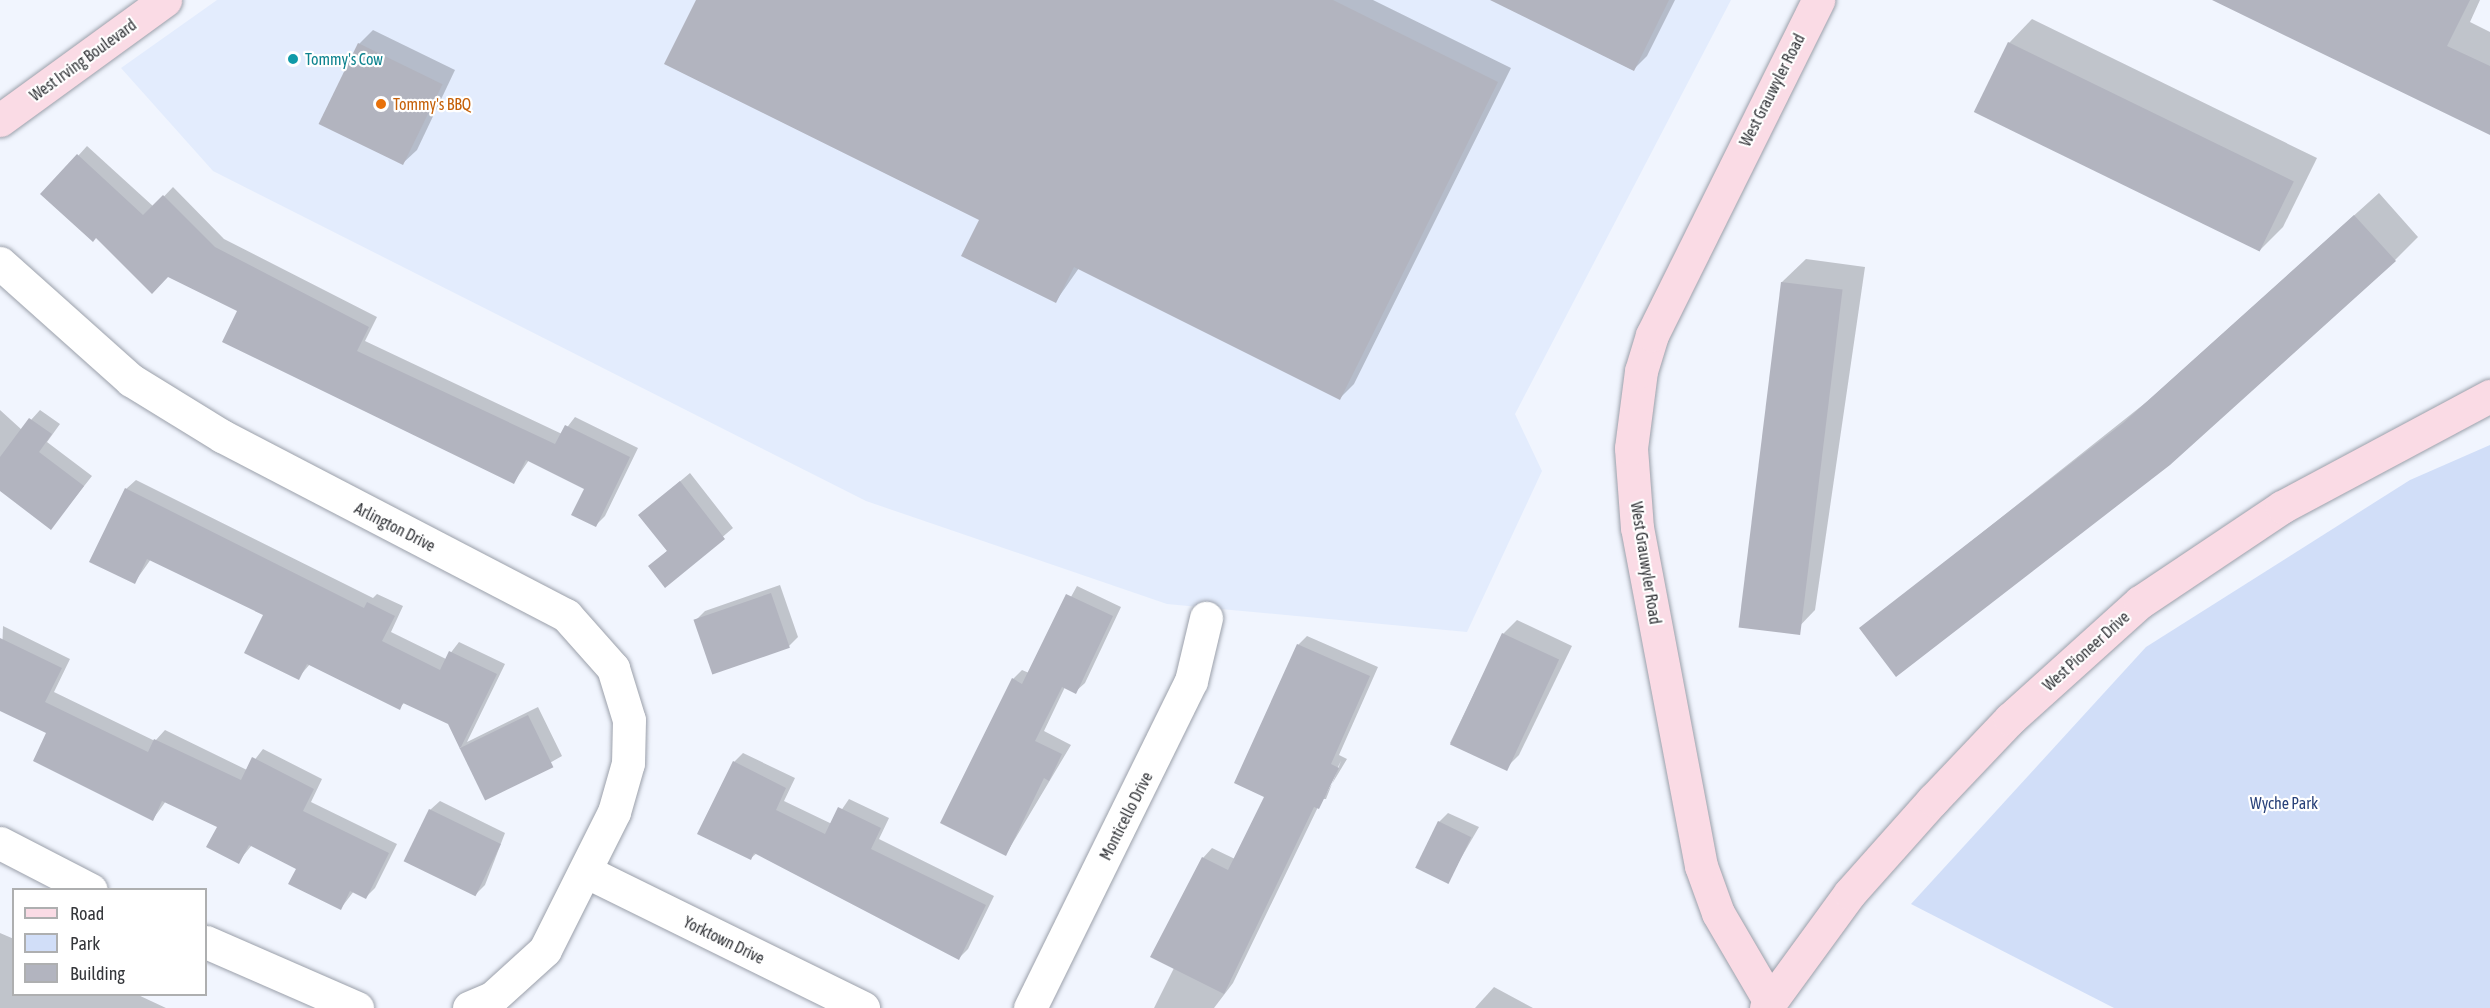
<!DOCTYPE html>
<style>
body{margin:0}
#map{position:relative;width:2490px;height:1008px;overflow:hidden;background:#f1f5fe;font-family:"Asap Condensed",sans-serif}
div>[style]{position:absolute}
.built>*{inset:0;background:#e3ecfd}
.green>*{inset:0;background:#d1def8}
.shadow>*{inset:0;background:#0003}
.building>*{inset:0;background:#b2b4bf;transform-origin:0 0}
.roads{filter:drop-shadow(0 0 2px #9ba0aa) drop-shadow(0 0 2px #9ba0aa)}
.street>*{height:33px;margin:-16.5px;padding:0 16.5px;transform-origin:16.5px;border-radius:16.5px;background:#fff}
.secondary>*{height:33px;margin:-16.5px;padding:0 16.5px;transform-origin:16.5px;border-radius:16.5px;background:#fadbe5}
.dots>*{width:16px;height:16px;translate:-50% -50%;box-sizing:border-box;border:3px solid #fff;border-radius:50%}
span{translate:-50% -50%;white-space:nowrap;text-align:center;line-height:1.15;-webkit-text-stroke:4.5px #fff;paint-order:stroke}
.culture-label{font-size:16px;color:#0d838f}
.left{translate:0 -50%;text-align:left}
.street-label{font-size:16px;color:#34363a}
.food-label{font-size:16px;color:#c56008}
.park-label{font-size:16px;color:#29427a}
.legend{position:absolute;left:12px;top:888px;width:195px;height:108px;box-sizing:border-box;background:#fff;border:2px solid #aeafb0;margin:0;padding:8px 10px;list-style:none;font-size:18px;color:#34363a}
.legend li{display:flex;align-items:center;gap:12px;height:30px}
.legend b{width:30px;border:2px solid #aeafb0}
</style>
<div id="map">
<div class="built">
<i style="clip-path:polygon(217px 0,1731px 0,1515px 414px,1542px 471px,1467px 632px,1167px 604px,866px 501px,213px 171px,121px 68px)"></i>
</div>
<div class="green">
<i style="clip-path:polygon(2490px 445px,2490px 1008px,2114px 1008px,1911px 904px,2146px 647px,2410px 480px)"></i>
</div>
<div class="shadow">
<i style="clip-path:polygon(697px 0,1373px 0,1511px 68px,1354px 384px,1340px 398px,1079px 268px,1056px 301px,981px 219px)"></i>
<i style="clip-path:polygon(1494px 0,1675px 0,1647px 56px,1633px 70px)"></i>
<i style="clip-path:polygon(2217px 0,2480px 0,2470px 22px,2490px 32px,2490px 133px)"></i>
<i style="clip-path:polygon(2032px 19px,2317px 158px,2283px 227px,2260px 250px,2009px 43px)"></i>
<i style="clip-path:polygon(373px 30px,455px 70px,417px 150px,403px 163px,359px 44px)"></i>
<i style="clip-path:polygon(87px 146px,154px 207px,173px 187px,224px 239px,377px 317px,365px 341px,562px 434px,575px 417px,638px 448px,605px 516px,595px 526px,586px 488px,529px 460px,514px 482px,239px 310px,78px 156px)"></i>
<i style="clip-path:polygon(2379px 193px,2418px 237px,2395px 260px,1861px 629px,2149px 400px)"></i>
<i style="clip-path:polygon(1806px 259px,1865px 267px,1815px 610px,1792px 634px,1782px 282px)"></i>
<i style="clip-path:polygon(0 410px,22px 430px,40px 410px,60px 424px,47px 442px,92px 476px,51px 528px,0 486px)"></i>
<i style="clip-path:polygon(690px 473px,733px 528px,665px 586px,650px 567px,668px 550px,640px 515px)"></i>
<i style="clip-path:polygon(136px 480px,373px 598px,377px 594px,403px 606px,391px 632px,446px 659px,459px 642px,505px 664px,467px 742px,538px 707px,562px 756px,486px 799px,449px 723px,405px 702px,399px 708px,310px 664px,298px 678px,265px 614px,151px 559px,134px 583px,126px 489px)"></i>
<i style="clip-path:polygon(780px 585px,798px 637px,789px 646px,696px 620px,705px 611px)"></i>
<i style="clip-path:polygon(1077px 586px,1121px 607px,1085px 683px,1075px 692px,1065px 687px,1044px 731px,1071px 745px,1006px 854px,1013px 679px,1022px 670px,1029px 673px)"></i>
<i style="clip-path:polygon(1517px 620px,1572px 646px,1519px 755px,1505px 769px,1450px 743px,1503px 634px)"></i>
<i style="clip-path:polygon(3px 626px,70px 659px,54px 692px,155px 741px,165px 730px,247px 770px,263px 749px,322px 779px,311px 802px,397px 844px,375px 888px,366px 897px,354px 891px,341px 908px,298px 868px,252px 845px,238px 862px,219px 827px,166px 801px,153px 819px,48px 732px,0 710px)"></i>
<i style="clip-path:polygon(evenodd,1307px 636px,1378px 667px,1339px 755px,1347px 759px,1318px 807px,1233px 983px,1214px 1008px,1154px 1008px,1174px 968px,1203px 858px,1212px 848px,1235px 859px,1266px 796px,1298px 645px,1307px 636px,1341px 761px,1326px 799px,1322px 799px,1341px 761px)"></i>
<i style="clip-path:polygon(743px 753px,795px 778px,784px 801px,832px 824px,849px 799px,889px 818px,879px 839px,994px 896px,968px 949px,959px 958px,757px 853px,751px 858px,734px 762px)"></i>
<i style="clip-path:polygon(440px 801px,505px 833px,485px 885px,476px 894px,430px 810px)"></i>
<i style="clip-path:polygon(1448px 813px,1479px 827px,1447px 882px,1439px 822px)"></i>
<i style="clip-path:polygon(0 933px,14px 939px,14px 994px,136px 994px,166px 1008px,0 1008px)"></i>
<i style="clip-path:polygon(1494px 987px,1533px 1008px,1475px 1008px)"></i>
</div>
<div class="building">
<i style="clip-path:polygon(696px 0,1333px 0,1498px 82px,1340px 400px,1074px 267px,1056px 303px,961px 256px,979px 220px,664px 64px)"></i>
<i style="clip-path:polygon(1490px 0,1669px 0,1634px 71px)"></i>
<i style="clip-path:polygon(2212px 0,2470px 0,2447px 46px,2490px 66px,2490px 135px)"></i>
<i style="left:2008px;top:42px;width:318px;height:78px;rotate:26deg"></i>
<i style="left:358px;top:43px;width:94px;height:90px;rotate:26deg"></i>
<i style="clip-path:polygon(77px 154px,143px 215px,163px 195px,215px 247px,369px 327px,357px 351px,555px 444px,565px 425px,630px 457px,596px 527px,571px 515px,584px 489px,526px 460px,514px 484px,222px 342px,237px 311px,168px 277px,152px 294px,96px 238px,93px 242px,40px 194px)"></i>
<i style="clip-path:polygon(2354px 215px,2396px 261px,2170px 465px,1896px 677px,1859px 628px,2123px 423px)"></i>
<i style="left:1781px;top:282px;width:62px;height:348px;rotate:7deg"></i>
<i style="clip-path:polygon(29px 418px,52px 434px,39px 452px,84px 486px,51px 530px,0 491px,0 457px)"></i>
<i style="clip-path:polygon(680px 481px,725px 539px,665px 588px,648px 566px,667px 551px,638px 515px)"></i>
<i style="clip-path:polygon(125px 488px,364px 608px,367px 602px,395px 616px,382px 641px,440px 670px,449px 651px,497px 674px,460px 749px,448px 724px,403px 703px,400px 710px,307px 664px,299px 680px,244px 653px,263px 615px,147px 559px,135px 584px,89px 562px)"></i>
<i style="left:771px;top:593px;width:58px;height:82px;rotate:71deg"></i>
<i style="clip-path:polygon(1066px 594px,1113px 616px,1076px 694px,1062px 687px,1035px 741px,1062px 754px,1049px 781px,1044px 778px,1006px 856px,940px 823px,1012px 678px,1022px 684px)"></i>
<i style="left:1502px;top:633px;width:63px;height:123px;rotate:25deg"></i>
<i style="clip-path:polygon(0 638px,62px 668px,45px 702px,148px 752px,154px 739px,241px 780px,252px 757px,314px 789px,303px 811px,389px 853px,366px 899px,350px 891px,341px 910px,288px 884px,296px 869px,249px 845px,239px 864px,206px 847px,217px 827px,162px 801px,153px 821px,33px 761px,46px 733px,0 711px)"></i>
<i style="clip-path:polygon(1297px 644px,1370px 676px,1331px 764px,1339px 768px,1319px 809px,1314px 807px,1224px 994px,1150px 957px,1202px 857px,1228px 870px,1264px 797px,1234px 783px)"></i>
<i style="left:528px;top:715px;width:58px;height:76px;rotate:64deg"></i>
<i style="clip-path:polygon(733px 761px,786px 788px,776px 810px,825px 834px,838px 807px,881px 828px,871px 849px,986px 905px,959px 960px,754px 853px,751px 860px,697px 834px)"></i>
<i style="left:429px;top:809px;width:80px;height:58px;rotate:26deg"></i>
<i style="left:1438px;top:821px;width:37px;height:52px;rotate:26deg"></i>
</div>
<div class="roads">
<div class="street">
<i style="left:0;top:263px;width:176px;rotate:41.8deg"></i>
<i style="left:131px;top:380px;width:107px;rotate:31.6deg"></i>
<i style="left:222px;top:436px;width:388px;rotate:27.5deg"></i>
<i style="left:566px;top:615px;width:71px;rotate:48.4deg"></i>
<i style="left:613px;top:668px;width:54px;rotate:72.9deg"></i>
<i style="left:629px;top:720px;width:43px;rotate:91.3deg"></i>
<i style="left:628px;top:763px;width:51px;rotate:105.9deg"></i>
<i style="left:614px;top:812px;width:154px;rotate:116.6deg"></i>
<i style="left:545px;top:950px;width:72px;rotate:137.8deg"></i>
<i style="left:492px;top:998px;width:25px;rotate:157deg"></i>
<i style="left:0;top:843px;width:102px;rotate:27.3deg"></i>
<i style="left:585px;top:871px;width:310px;rotate:26.2deg"></i>
<i style="left:206px;top:942px;width:165px;rotate:23.6deg"></i>
<i style="left:1030px;top:1008px;width:364px;rotate:-63.8deg"></i>
<i style="left:1191px;top:681px;width:65px;rotate:-76.6deg"></i>
</div>
<div class="secondary">
<i style="left:0;top:120px;width:204px;rotate:-36deg"></i>
<i style="left:1770px;top:1002px;width:103px;rotate:-120.3deg"></i>
<i style="left:1718px;top:913px;width:50px;rotate:-109.9deg"></i>
<i style="left:1701px;top:866px;width:344px;rotate:-100.7deg"></i>
<i style="left:1637px;top:528px;width:80px;rotate:-94.3deg"></i>
<i style="left:1631px;top:448px;width:78px;rotate:-82.6deg"></i>
<i style="left:1641px;top:371px;width:38px;rotate:-73deg"></i>
<i style="left:1652px;top:335px;width:374px;rotate:-63.6deg"></i>
<i style="left:1766px;top:1008px;width:142px;rotate:-53.9deg"></i>
<i style="left:1850px;top:893px;width:125px;rotate:-48.3deg"></i>
<i style="left:1933px;top:800px;width:112px;rotate:-46.5deg"></i>
<i style="left:2010px;top:719px;width:175px;rotate:-42deg"></i>
<i style="left:2140px;top:602px;width:171px;rotate:-33.8deg"></i>
<i style="left:2282px;top:507px;width:236px;rotate:-28.1deg"></i>
</div>
</div>
<div class="dots">
<i style="left:293px;top:59px;background:#0f9aa8"></i>
<i style="left:381px;top:104px;background:#e8710a"></i>
</div>
<div class="culture-label">
<span class="left" style="left:305px;top:59px">Tommy's Cow</span>
</div>
<div class="street-label">
<span style="left:83px;top:60px;rotate:-36deg">West Irving Boulevard</span>
<span style="left:1772px;top:90px;rotate:-63deg">West Grauwyler Road</span>
<span style="left:395px;top:527px;rotate:27deg">Arlington Drive</span>
<span style="left:1646px;top:563px;rotate:81deg">West Grauwyler Road</span>
<span style="left:2086px;top:651px;rotate:-42deg">West Pioneer Drive</span>
<span style="left:1126px;top:816px;rotate:-63deg">Monticello Drive</span>
<span style="left:724px;top:940px;rotate:26deg">Yorktown Drive</span>
</div>
<div class="food-label">
<span class="left" style="left:393px;top:104px">Tommy's BBQ</span>
</div>
<div class="park-label">
<span style="left:2284px;top:803px">Wyche Park</span>
</div>
<ul class="legend">
<li><b style="height:8px;background:#fadbe5"></b>Road</li>
<li><b style="height:16px;background:#d1def8"></b>Park</li>
<li><b style="height:16px;background:#b2b4bf"></b>Building</li>
</ul>
</div>
